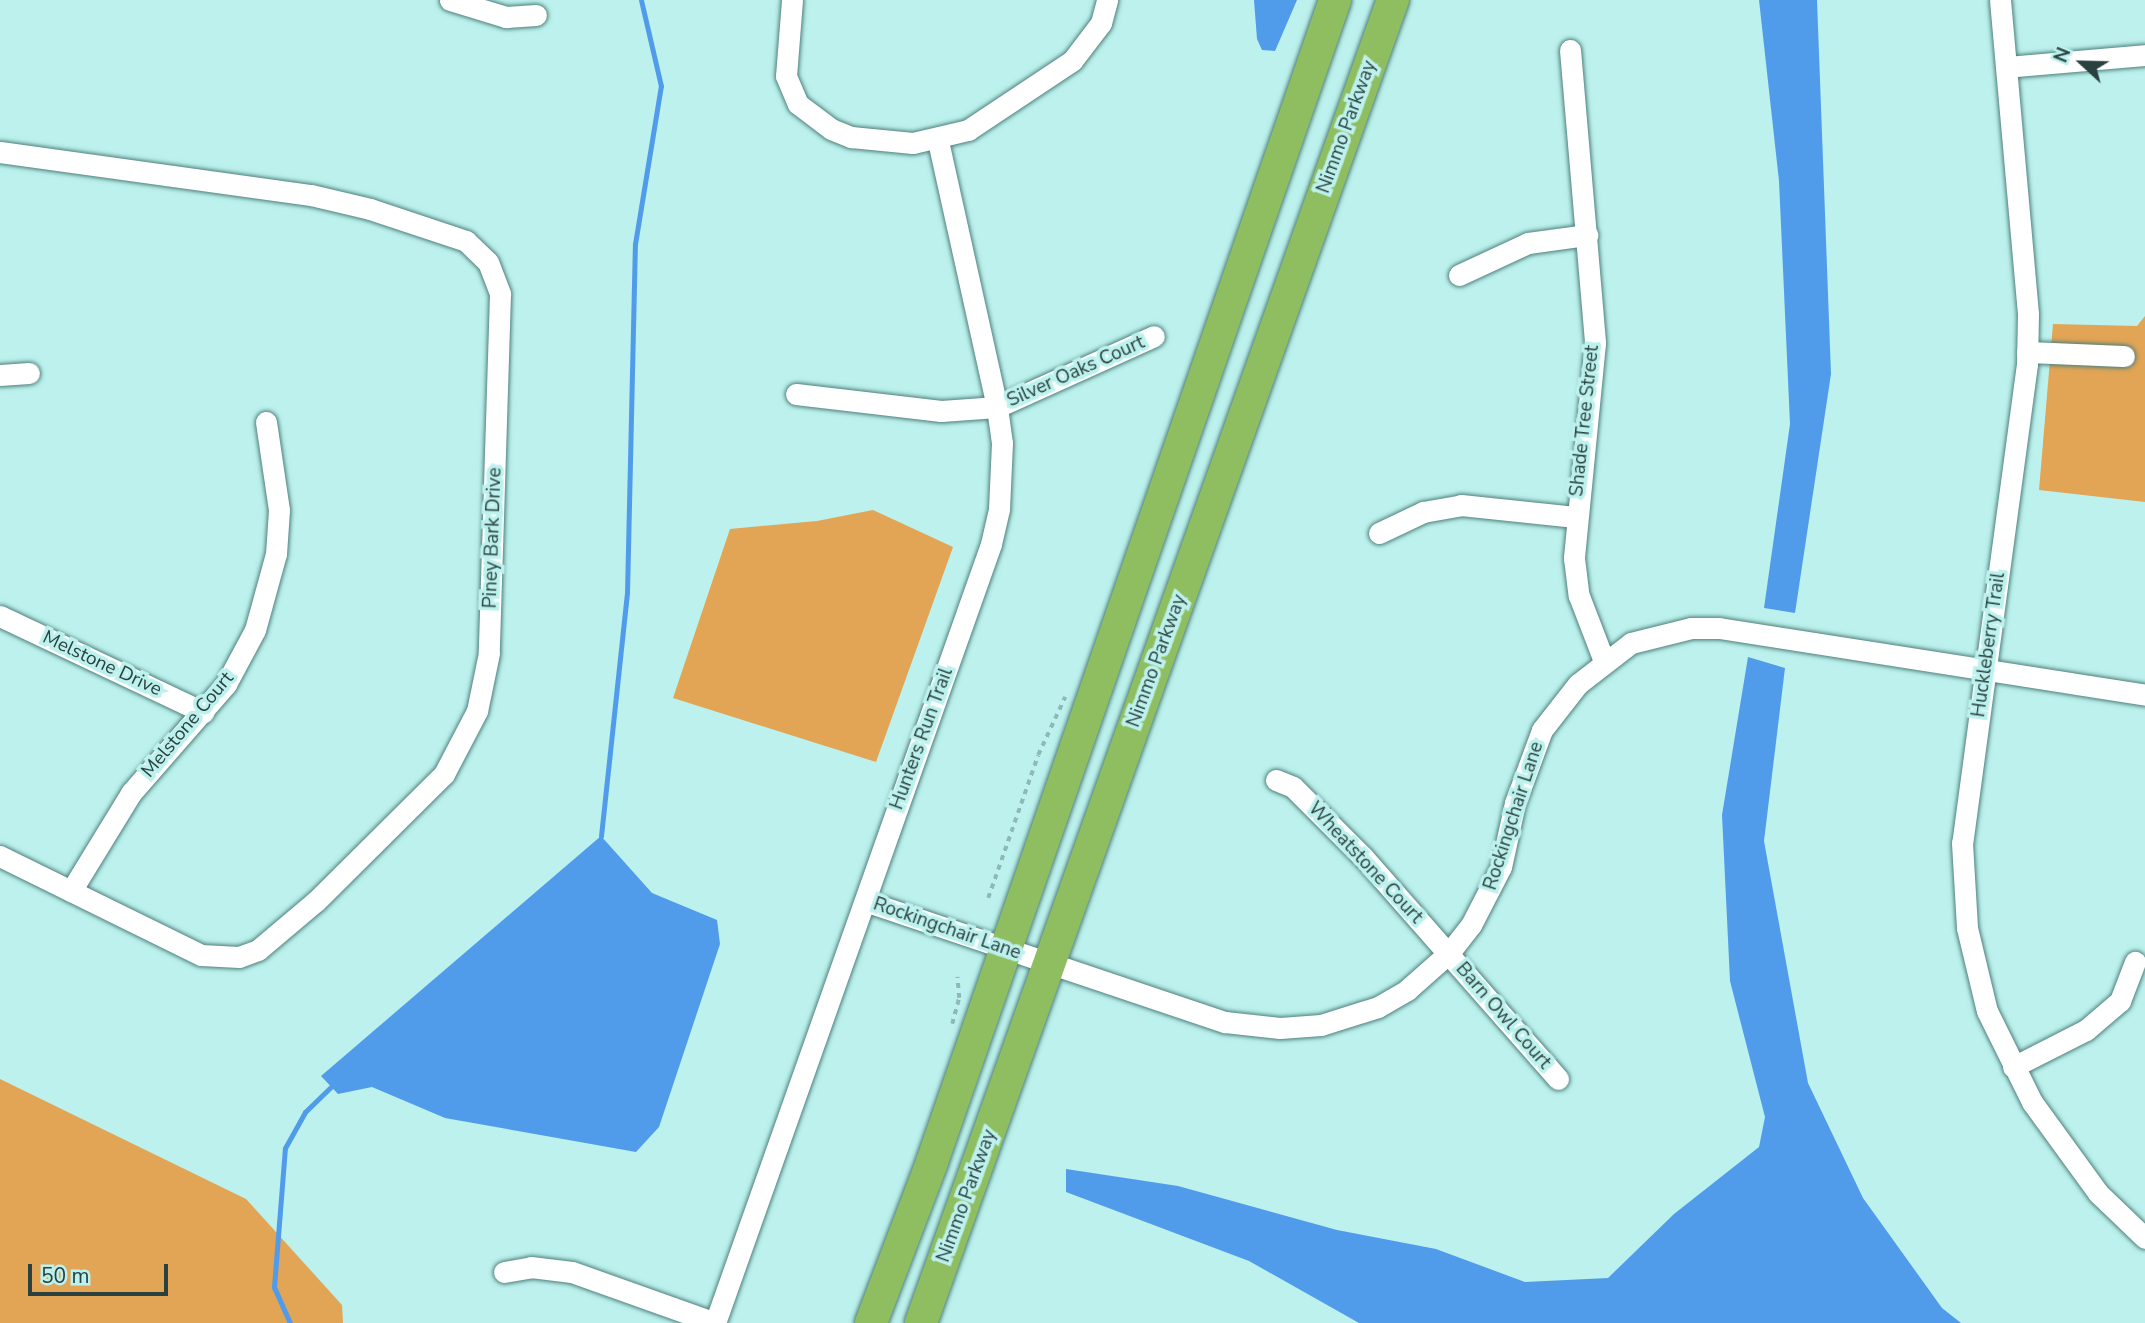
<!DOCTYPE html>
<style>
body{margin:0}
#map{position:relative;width:2145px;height:1323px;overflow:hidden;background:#bcf1ed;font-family:"Nunito Sans",sans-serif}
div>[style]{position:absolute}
.green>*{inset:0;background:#e2a455}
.water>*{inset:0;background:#509cea}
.stream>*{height:5px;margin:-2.5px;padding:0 2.5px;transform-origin:2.5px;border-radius:2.5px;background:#509cea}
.path>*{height:3.5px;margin-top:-1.75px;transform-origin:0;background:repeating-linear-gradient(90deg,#8eb9b5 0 5px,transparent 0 10px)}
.roads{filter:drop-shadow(0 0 2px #4f807d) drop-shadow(0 0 2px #4f807d)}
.minor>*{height:21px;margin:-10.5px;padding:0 10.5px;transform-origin:10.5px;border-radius:10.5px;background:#fff}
.highway>*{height:32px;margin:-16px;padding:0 16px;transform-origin:16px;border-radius:16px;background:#8fbe61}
span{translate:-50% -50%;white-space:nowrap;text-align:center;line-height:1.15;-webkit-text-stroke:7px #bcf1ed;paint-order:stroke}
.street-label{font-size:19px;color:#2b413f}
.north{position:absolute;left:2047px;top:28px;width:70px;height:70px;-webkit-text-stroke:5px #bcf1ed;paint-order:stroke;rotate:292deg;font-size:19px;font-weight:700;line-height:28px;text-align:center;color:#2b413f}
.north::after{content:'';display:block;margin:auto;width:24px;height:32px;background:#2b413f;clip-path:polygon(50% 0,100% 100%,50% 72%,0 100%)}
.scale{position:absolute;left:28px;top:1264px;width:140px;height:32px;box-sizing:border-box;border:4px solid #2b413f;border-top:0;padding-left:9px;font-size:21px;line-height:24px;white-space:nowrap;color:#2b413f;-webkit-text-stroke:5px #bcf1ed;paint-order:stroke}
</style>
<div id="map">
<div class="green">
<i style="clip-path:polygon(2145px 316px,2145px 502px,2039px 490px,2053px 324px,2137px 326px)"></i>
<i style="clip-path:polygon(873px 510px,953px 547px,876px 762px,673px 698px,730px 529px,817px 521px)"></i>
<i style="clip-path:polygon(0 1079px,246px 1199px,342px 1305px,343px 1323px,0 1323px)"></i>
</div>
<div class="water">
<i style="clip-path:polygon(1254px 0,1297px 0,1275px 51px,1262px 50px,1257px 39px)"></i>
<i style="clip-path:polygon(1759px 0,1817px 0,1831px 374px,1795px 613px,1764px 608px,1790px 424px,1779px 181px)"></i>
<i style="clip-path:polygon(1748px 657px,1785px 668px,1764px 841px,1808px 1083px,1863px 1198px,1942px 1308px,1961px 1323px,1359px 1323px,1249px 1261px,1066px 1192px,1066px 1169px,1178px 1186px,1337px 1230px,1436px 1249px,1525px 1282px,1608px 1278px,1674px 1214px,1759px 1147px,1765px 1117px,1730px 981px,1722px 815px)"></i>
<i style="clip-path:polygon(601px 836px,652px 893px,717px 920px,720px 944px,659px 1127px,636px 1152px,445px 1118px,372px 1087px,338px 1094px,321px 1076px)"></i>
</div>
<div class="stream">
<i style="left:601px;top:836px;width:244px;rotate:-83.9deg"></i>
<i style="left:627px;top:593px;width:349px;rotate:-88.7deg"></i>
<i style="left:635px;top:244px;width:160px;rotate:-80.7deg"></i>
<i style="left:661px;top:86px;width:88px;rotate:-103.1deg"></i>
<i style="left:290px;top:1323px;width:39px;rotate:-114deg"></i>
<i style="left:274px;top:1287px;width:139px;rotate:-85.5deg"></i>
<i style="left:285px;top:1148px;width:41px;rotate:-60.9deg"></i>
<i style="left:305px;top:1112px;width:43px;rotate:-44.1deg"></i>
</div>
<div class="path">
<i style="left:988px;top:898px;width:151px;rotate:-70.7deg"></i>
<i style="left:1038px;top:755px;width:64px;rotate:-65deg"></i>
<i style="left:952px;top:1024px;width:27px;rotate:-75deg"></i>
<i style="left:959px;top:998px;width:21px;rotate:-95deg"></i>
</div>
<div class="roads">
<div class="minor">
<i style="left:450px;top:0;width:59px;rotate:16.9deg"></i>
<i style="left:506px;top:17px;width:30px;rotate:-4deg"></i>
<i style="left:792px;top:0;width:76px;rotate:94.5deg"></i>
<i style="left:786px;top:76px;width:30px;rotate:67deg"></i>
<i style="left:798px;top:104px;width:41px;rotate:37.1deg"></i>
<i style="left:831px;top:129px;width:22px;rotate:22deg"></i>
<i style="left:851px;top:137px;width:62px;rotate:5.5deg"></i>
<i style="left:913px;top:143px;width:57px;rotate:-13.3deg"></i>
<i style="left:968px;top:130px;width:125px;rotate:-33.6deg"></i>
<i style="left:1072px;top:61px;width:48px;rotate:-52.7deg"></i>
<i style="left:1101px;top:23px;width:24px;rotate:-75deg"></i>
<i style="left:2000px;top:0;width:315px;rotate:84.9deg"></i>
<i style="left:2028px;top:314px;width:50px;rotate:91.1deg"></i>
<i style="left:2027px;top:364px;width:483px;rotate:97.7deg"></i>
<i style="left:1962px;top:843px;width:85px;rotate:86.6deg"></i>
<i style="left:1967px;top:928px;width:85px;rotate:76.5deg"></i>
<i style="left:1987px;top:1011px;width:102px;rotate:63.7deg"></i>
<i style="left:2032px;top:1102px;width:112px;rotate:54deg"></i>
<i style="left:2098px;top:1193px;width:65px;rotate:43.8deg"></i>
<i style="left:1570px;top:50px;width:294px;rotate:85.1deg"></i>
<i style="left:1595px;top:343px;width:216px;rotate:95.6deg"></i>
<i style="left:1574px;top:558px;width:38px;rotate:83deg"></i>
<i style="left:1579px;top:596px;width:70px;rotate:69deg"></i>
<i style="left:2006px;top:67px;width:140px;rotate:-4.9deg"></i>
<i style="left:0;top:152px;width:314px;rotate:7.9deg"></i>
<i style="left:311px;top:195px;width:61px;rotate:13.3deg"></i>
<i style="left:370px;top:209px;width:101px;rotate:18.4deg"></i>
<i style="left:466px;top:241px;width:30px;rotate:44deg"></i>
<i style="left:488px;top:262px;width:34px;rotate:69deg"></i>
<i style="left:500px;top:294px;width:359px;rotate:91.8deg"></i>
<i style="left:489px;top:653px;width:59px;rotate:101.7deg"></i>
<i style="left:477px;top:711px;width:71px;rotate:117.6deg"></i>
<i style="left:444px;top:774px;width:180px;rotate:135.2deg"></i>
<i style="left:316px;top:901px;width:76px;rotate:139.8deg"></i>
<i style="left:258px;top:950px;width:20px;rotate:160deg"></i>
<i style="left:239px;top:957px;width:38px;rotate:-177deg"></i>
<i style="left:201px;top:955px;width:224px;rotate:-153.8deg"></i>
<i style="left:1459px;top:275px;width:76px;rotate:-24.9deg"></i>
<i style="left:1528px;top:243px;width:60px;rotate:-7.7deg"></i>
<i style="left:2027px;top:352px;width:97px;rotate:2.4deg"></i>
<i style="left:0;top:375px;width:29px;rotate:-4deg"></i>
<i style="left:796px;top:394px;width:146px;rotate:6.7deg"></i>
<i style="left:941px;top:411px;width:56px;rotate:-4.1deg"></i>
<i style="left:997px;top:407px;width:172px;rotate:-24.3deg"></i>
<i style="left:1379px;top:533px;width:49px;rotate:-25.5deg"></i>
<i style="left:1423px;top:512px;width:39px;rotate:-10deg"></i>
<i style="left:1461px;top:505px;width:115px;rotate:6deg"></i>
<i style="left:0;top:616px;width:225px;rotate:25.3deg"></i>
<i style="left:1276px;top:780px;width:18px;rotate:22deg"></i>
<i style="left:1293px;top:787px;width:100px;rotate:45deg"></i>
<i style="left:1364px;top:858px;width:294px;rotate:48.7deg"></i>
<i style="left:71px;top:891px;width:115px;rotate:-58.5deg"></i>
<i style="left:131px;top:793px;width:145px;rotate:-48.9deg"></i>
<i style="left:226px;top:684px;width:61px;rotate:-61.8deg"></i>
<i style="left:255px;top:630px;width:79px;rotate:-74.6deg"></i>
<i style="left:276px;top:554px;width:44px;rotate:-86.1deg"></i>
<i style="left:279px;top:510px;width:89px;rotate:-98.4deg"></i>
<i style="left:865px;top:901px;width:380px;rotate:18.6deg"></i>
<i style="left:1225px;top:1022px;width:55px;rotate:6.2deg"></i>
<i style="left:1280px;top:1028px;width:41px;rotate:-4.2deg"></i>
<i style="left:1321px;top:1025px;width:60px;rotate:-17.5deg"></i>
<i style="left:1378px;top:1007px;width:34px;rotate:-30deg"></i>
<i style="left:1407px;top:990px;width:56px;rotate:-41.4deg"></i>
<i style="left:1449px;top:953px;width:36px;rotate:-52deg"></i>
<i style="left:1471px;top:925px;width:65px;rotate:-62.7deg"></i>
<i style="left:1501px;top:867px;width:66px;rotate:-77.7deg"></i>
<i style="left:1515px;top:803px;width:78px;rotate:-69.7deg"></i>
<i style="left:1542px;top:730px;width:58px;rotate:-52deg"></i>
<i style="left:1578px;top:684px;width:67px;rotate:-37.7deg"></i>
<i style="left:1631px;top:643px;width:62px;rotate:-14deg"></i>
<i style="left:1691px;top:628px;width:28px"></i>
<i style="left:1719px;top:628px;width:431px;rotate:8.9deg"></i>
<i style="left:2013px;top:1067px;width:82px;rotate:-26.9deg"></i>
<i style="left:2086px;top:1030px;width:45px;rotate:-40.5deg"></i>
<i style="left:2120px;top:1001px;width:42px;rotate:-69deg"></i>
<i style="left:504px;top:1272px;width:27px;rotate:-10deg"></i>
<i style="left:531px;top:1267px;width:41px;rotate:7deg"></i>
<i style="left:572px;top:1272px;width:152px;rotate:19.6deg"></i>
<i style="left:715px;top:1323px;width:826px;rotate:-70.49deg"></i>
<i style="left:991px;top:544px;width:36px;rotate:-77deg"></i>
<i style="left:999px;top:509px;width:66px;rotate:-87.4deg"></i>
<i style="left:1002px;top:443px;width:36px;rotate:-98deg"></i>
<i style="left:997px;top:407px;width:273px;rotate:-102.5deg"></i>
</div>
<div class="highway">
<i style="left:871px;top:1323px;width:172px;rotate:-69.2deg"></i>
<i style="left:932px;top:1162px;width:1230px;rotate:-70.87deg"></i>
<i style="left:921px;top:1323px;width:1405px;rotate:-70.37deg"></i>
</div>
</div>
<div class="street-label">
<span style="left:1347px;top:127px;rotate:-70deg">Nimmo Parkway</span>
<span style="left:1076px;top:372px;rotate:-24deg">Silver Oaks Court</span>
<span style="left:1585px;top:421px;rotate:-84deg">Shade Tree Street</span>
<span style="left:493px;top:538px;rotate:-88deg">Piney Bark Drive</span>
<span style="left:1989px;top:645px;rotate:-82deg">Huckleberry Trail</span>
<span style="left:1157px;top:661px;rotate:-70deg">Nimmo Parkway</span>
<span style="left:102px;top:664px;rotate:25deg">Melstone Drive</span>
<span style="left:188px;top:725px;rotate:-50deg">Melstone Court</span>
<span style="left:922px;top:739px;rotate:-70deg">Hunters Run Trail</span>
<span style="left:1514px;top:816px;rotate:-72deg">Rockingchair Lane</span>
<span style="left:1365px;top:863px;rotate:47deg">Wheatstone Court</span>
<span style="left:947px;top:929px;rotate:19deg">Rockingchair Lane</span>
<span style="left:1503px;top:1016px;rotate:49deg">Barn Owl Court</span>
<span style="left:967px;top:1196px;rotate:-70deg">Nimmo Parkway</span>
</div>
<div class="north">N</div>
<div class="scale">50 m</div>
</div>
